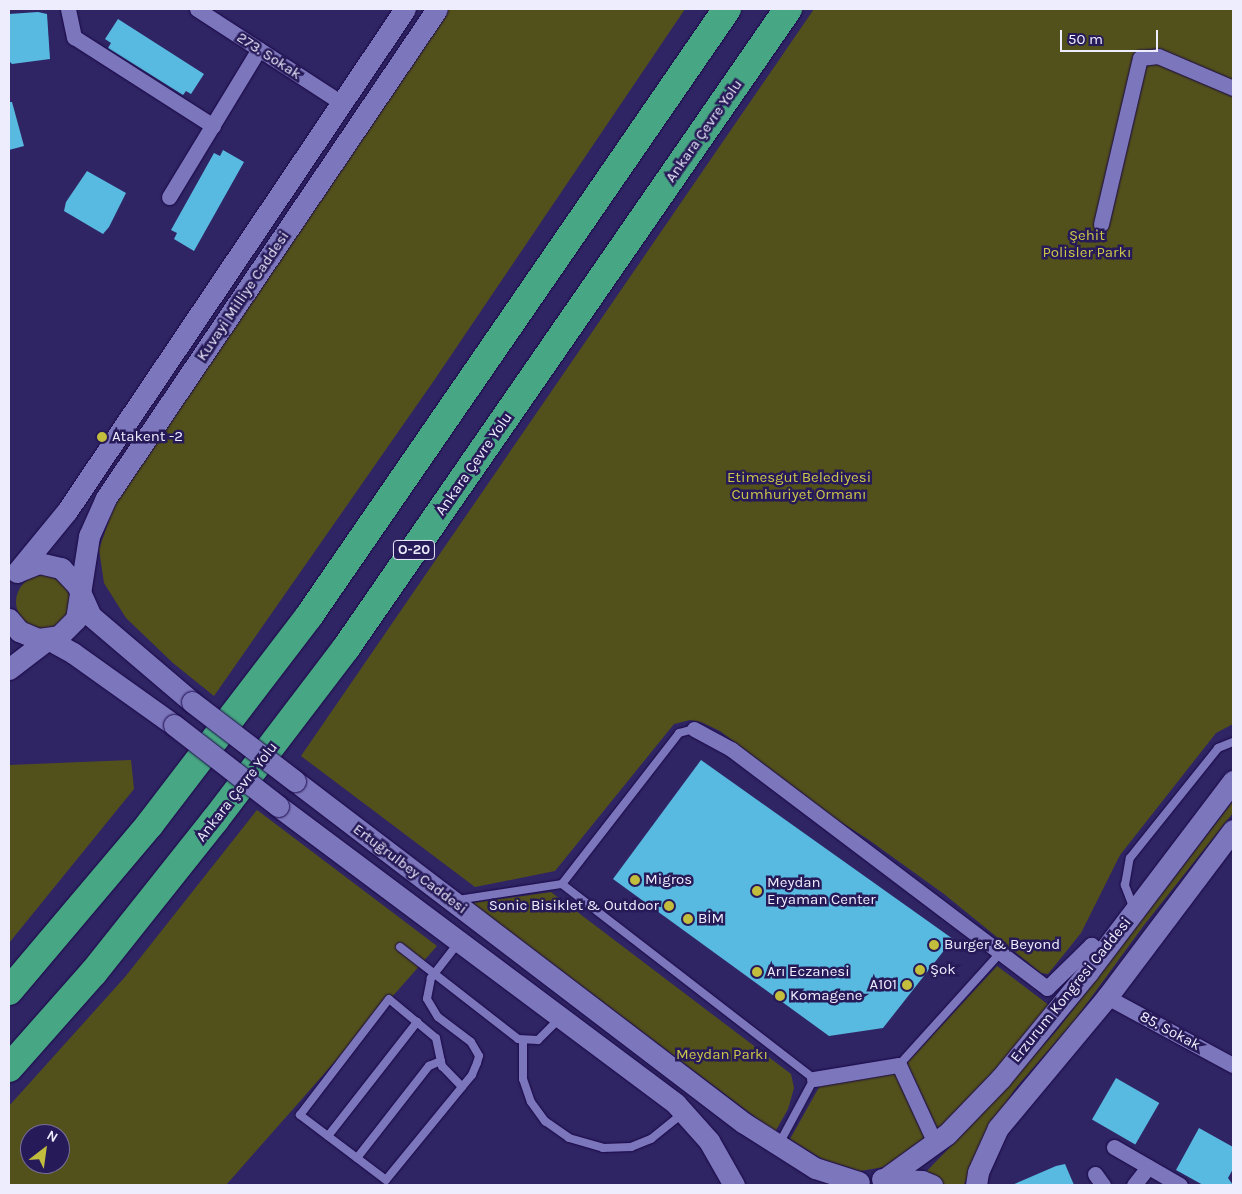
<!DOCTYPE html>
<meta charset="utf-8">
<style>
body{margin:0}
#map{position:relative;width:1242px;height:1194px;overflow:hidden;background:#302564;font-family:Karla,sans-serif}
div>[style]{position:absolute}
.green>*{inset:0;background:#53511b}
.round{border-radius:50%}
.building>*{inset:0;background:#58bae0;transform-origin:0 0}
.roads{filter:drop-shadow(0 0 1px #1a0847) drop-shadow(0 0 1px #1a0847)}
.lane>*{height:8px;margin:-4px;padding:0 4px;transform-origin:4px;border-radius:4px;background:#7c76bd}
.street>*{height:15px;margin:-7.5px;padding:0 7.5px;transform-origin:7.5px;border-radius:7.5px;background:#7c76bd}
.secondary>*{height:21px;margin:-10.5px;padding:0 10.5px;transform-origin:10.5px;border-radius:10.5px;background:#7c76bd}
.highway>*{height:28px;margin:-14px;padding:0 14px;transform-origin:14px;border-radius:14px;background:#47a684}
.bridges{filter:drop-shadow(0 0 1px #1a0847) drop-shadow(0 0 1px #1a0847)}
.secondary-bridge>*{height:21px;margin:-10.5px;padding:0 10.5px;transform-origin:10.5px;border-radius:10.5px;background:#7c76bd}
.dots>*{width:14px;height:14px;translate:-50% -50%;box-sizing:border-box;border:2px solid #271a58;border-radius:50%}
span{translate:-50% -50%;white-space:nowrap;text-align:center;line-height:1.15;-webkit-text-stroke:5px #271a58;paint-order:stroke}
.shield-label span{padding:1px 4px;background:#271a58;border:1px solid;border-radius:4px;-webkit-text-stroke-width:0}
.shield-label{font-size:14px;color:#ededfd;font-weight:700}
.street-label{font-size:15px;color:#ededfd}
.park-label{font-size:15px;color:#ccc64a}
.poi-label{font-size:15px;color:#ededfd}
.left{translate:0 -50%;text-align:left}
.right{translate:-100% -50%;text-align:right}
.frame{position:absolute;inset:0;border:10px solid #ededfd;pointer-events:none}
.north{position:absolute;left:20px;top:1124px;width:50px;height:50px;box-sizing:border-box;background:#271a58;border:1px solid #766e9a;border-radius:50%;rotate:30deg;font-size:14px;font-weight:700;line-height:20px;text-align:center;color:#ededfd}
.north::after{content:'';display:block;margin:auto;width:18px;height:22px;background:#c3bd3e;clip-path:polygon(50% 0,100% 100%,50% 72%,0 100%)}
.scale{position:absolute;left:1060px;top:30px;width:98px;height:22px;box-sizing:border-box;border:2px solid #ededfd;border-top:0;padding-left:6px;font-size:15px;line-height:18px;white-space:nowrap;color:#ededfd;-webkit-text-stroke:4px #271a58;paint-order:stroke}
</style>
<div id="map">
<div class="green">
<i style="clip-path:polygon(447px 9px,685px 9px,435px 379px,214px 696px,173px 663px,126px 618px,104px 583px,99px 549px,115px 503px)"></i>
<i style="clip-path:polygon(814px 9px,1233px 9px,1233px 724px,1216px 733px,1120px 855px,1081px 933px,1048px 974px,1041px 973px,944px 894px,869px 840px,836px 819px,720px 731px,701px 722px,690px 720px,674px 724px,555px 871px,475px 887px,301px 756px)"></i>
<i class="round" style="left:16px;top:575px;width:54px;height:54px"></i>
<i style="clip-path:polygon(131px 760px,134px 789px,9px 943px,9px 765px)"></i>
<i style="clip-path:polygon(1233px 801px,1233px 813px,1144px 925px,1074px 1021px,1015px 1089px,986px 1133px,964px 1185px,943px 1185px,923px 1175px,984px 1112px,1058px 1029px)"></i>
<i style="clip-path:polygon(evenodd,257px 810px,437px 946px,226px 1185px,9px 1185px,9px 1106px,125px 977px,257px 810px,30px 1134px,60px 1134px,60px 1164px,30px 1164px,30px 1134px)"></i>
<i style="clip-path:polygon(551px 892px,791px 1074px,794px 1088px,788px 1109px,775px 1132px,472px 903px)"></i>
<i style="clip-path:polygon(997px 966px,1050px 1006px,994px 1073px,938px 1130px,907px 1063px)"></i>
<i style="clip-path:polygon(894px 1069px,926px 1137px,884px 1167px,860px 1171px,822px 1159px,790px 1139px,822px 1082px)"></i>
</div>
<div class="building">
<i style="clip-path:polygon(38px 12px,47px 14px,50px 59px,12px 64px,9px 61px,9px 14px)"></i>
<i style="clip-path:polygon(118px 19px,204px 74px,191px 94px,186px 91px,183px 95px,108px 48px,111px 43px,105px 39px)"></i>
<i style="clip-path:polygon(9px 102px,12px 102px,24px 146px,9px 150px)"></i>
<i style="clip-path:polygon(223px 150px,244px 162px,194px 251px,174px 239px,177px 233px,171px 230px,214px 153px,220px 156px)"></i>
<i style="clip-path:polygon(87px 171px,126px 193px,109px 227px,103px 234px,64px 211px,66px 202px)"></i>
<i style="clip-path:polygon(701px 760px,953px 939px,883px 1028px,829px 1036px,613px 879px)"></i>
<i style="left:1116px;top:1078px;width:50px;height:48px;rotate:30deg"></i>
<i style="clip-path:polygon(1199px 1128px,1233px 1147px,1233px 1169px,1228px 1178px,1233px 1185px,1203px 1185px,1176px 1170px)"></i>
<i style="clip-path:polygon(1065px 1164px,1074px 1185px,1012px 1185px,1056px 1166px)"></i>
</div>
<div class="roads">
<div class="lane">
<i style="left:562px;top:884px;width:319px;rotate:37.7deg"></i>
<i style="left:814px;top:1079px;width:74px;rotate:118.3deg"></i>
<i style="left:457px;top:900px;width:106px;rotate:-8.7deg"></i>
<i style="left:562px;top:884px;width:191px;rotate:-52.2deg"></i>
<i style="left:679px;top:733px;width:16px;rotate:-15deg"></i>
<i style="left:1134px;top:909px;width:26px;rotate:-111deg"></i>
<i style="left:1125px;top:885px;width:27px;rotate:-80deg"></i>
<i style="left:1130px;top:858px;width:141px;rotate:-51.3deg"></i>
<i style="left:1218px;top:748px;width:16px;rotate:-22deg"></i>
<i style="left:459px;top:942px;width:46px;rotate:127.9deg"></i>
<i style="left:431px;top:978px;width:21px;rotate:101deg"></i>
<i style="left:427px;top:999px;width:21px;rotate:59deg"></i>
<i style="left:438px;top:1017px;width:41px;rotate:37.1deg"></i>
<i style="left:471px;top:1042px;width:16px;rotate:60deg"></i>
<i style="left:479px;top:1056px;width:7px;rotate:106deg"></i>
<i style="left:477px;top:1063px;width:13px;rotate:113deg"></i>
<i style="left:472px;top:1075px;width:16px;rotate:130deg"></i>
<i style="left:462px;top:1087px;width:120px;rotate:129.3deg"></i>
<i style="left:386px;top:1180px;width:108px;rotate:-142.9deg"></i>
<i style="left:300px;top:1115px;width:146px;rotate:-52.5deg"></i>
<i style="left:389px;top:999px;width:61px;rotate:39.7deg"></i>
<i style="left:436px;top:1038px;width:29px;rotate:78deg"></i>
<i style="left:442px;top:1066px;width:29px;rotate:46deg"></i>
<i style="left:400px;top:947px;width:150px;rotate:37.9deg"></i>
<i style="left:518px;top:1039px;width:20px;rotate:3deg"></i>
<i style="left:538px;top:1040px;width:31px;rotate:-45deg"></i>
<i style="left:523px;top:1041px;width:38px;rotate:90deg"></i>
<i style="left:523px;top:1079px;width:24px;rotate:71deg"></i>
<i style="left:531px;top:1102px;width:24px;rotate:54deg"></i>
<i style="left:545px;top:1121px;width:29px;rotate:35deg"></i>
<i style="left:569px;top:1138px;width:35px;rotate:16deg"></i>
<i style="left:603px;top:1148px;width:28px;rotate:-2deg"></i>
<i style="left:631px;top:1147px;width:22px;rotate:-22deg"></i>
<i style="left:651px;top:1139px;width:40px;rotate:-39deg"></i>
<i style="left:899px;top:1065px;width:152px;rotate:-47.9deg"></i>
<i style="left:328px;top:1136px;width:145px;rotate:-52deg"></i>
<i style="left:357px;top:1158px;width:117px;rotate:-52deg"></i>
<i style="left:429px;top:1066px;width:13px;rotate:-23deg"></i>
</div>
<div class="street">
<i style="left:68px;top:9px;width:29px;rotate:78deg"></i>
<i style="left:74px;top:37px;width:165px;rotate:32.6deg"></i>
<i style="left:197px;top:9px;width:173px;rotate:33deg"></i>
<i style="left:169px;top:197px;width:173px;rotate:-58.7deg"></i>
<i style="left:1101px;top:224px;width:171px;rotate:-76.8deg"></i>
<i style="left:1140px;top:58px;width:18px;rotate:-6deg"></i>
<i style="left:1158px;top:56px;width:82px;rotate:23.1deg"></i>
<i style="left:694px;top:729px;width:42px;rotate:28.4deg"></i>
<i style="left:731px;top:749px;width:396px;rotate:37.1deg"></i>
<i style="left:1047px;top:988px;width:62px;rotate:-44.3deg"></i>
<i style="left:1091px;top:945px;width:14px;rotate:36deg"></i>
<i style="left:1107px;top:997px;width:143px;rotate:28.4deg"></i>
<i style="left:814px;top:1079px;width:86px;rotate:-9.4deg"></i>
<i style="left:899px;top:1065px;width:86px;rotate:65.2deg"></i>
<i style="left:1114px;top:1147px;width:76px;rotate:29.9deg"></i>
<i style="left:1095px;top:1174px;width:14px;rotate:54deg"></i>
<i style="left:1134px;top:1185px;width:23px;rotate:-52deg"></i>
</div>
<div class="secondary">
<i style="left:19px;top:571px;width:22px;rotate:-22deg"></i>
<i style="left:39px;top:563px;width:23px;rotate:13deg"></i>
<i style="left:61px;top:568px;width:23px;rotate:47deg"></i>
<i style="left:77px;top:585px;width:34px;rotate:66deg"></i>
<i style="left:91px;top:616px;width:133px;rotate:40.4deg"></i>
<i style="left:17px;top:572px;width:79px;rotate:-50.7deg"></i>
<i style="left:67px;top:511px;width:605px;rotate:-56.05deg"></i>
<i style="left:9px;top:619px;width:16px;rotate:50deg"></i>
<i style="left:19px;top:631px;width:21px;rotate:23deg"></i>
<i style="left:38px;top:639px;width:21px;rotate:-8deg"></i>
<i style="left:59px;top:636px;width:24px;rotate:-45deg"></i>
<i style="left:76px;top:619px;width:84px;rotate:-81.1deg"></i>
<i style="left:89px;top:536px;width:42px;rotate:-65.9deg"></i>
<i style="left:106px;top:498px;width:590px;rotate:-55.91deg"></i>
<i style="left:48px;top:639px;width:29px;rotate:29deg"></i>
<i style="left:73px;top:653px;width:124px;rotate:35.5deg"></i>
<i style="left:9px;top:669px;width:49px;rotate:-37.6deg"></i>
<i style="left:295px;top:781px;width:564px;rotate:37.3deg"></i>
<i style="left:744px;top:1123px;width:84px;rotate:32.4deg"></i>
<i style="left:815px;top:1168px;width:46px;rotate:17.7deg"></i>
<i style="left:278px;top:806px;width:497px;rotate:36.8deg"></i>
<i style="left:676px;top:1104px;width:50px;rotate:48.3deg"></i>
<i style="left:709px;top:1141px;width:51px;rotate:60.4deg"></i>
<i style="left:886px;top:1178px;width:75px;rotate:-35.8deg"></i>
<i style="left:947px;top:1134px;width:78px;rotate:-46deg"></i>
<i style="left:1001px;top:1078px;width:137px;rotate:-50.6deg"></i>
<i style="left:1088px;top:972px;width:240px;rotate:-52.8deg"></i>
<i style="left:882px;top:1179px;width:40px;rotate:2.9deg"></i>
<i style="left:922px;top:1181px;width:11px;rotate:22deg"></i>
<i style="left:976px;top:1185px;width:13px;rotate:-81deg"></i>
<i style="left:978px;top:1172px;width:48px;rotate:-65.6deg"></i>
<i style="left:998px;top:1128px;width:170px;rotate:-50.2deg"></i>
<i style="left:1107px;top:997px;width:209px;rotate:-53deg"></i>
</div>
<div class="highway">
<i style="left:9px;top:991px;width:219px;rotate:-49.8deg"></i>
<i style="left:150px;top:824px;width:262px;rotate:-52.6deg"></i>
<i style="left:309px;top:616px;width:737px;rotate:-55.45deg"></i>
<i style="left:9px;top:1068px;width:128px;rotate:-48.5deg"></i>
<i style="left:94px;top:972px;width:194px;rotate:-51.5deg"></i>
<i style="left:215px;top:820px;width:216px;rotate:-52.7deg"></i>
<i style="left:346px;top:648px;width:777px;rotate:-55.33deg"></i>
</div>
</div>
<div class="bridges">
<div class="secondary-bridge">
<i style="left:192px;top:702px;width:130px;rotate:37.5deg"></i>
<i style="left:174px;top:725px;width:132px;rotate:37.9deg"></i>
</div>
</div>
<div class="dots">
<i style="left:102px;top:437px;background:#c3bd3e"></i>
<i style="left:635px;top:880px;background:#c3bd3e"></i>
<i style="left:757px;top:891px;background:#c3bd3e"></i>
<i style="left:669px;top:906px;background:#c3bd3e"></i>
<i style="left:688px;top:919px;background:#c3bd3e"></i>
<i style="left:934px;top:945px;background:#c3bd3e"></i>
<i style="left:920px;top:970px;background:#c3bd3e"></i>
<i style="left:757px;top:972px;background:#c3bd3e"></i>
<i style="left:907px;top:985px;background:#c3bd3e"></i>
<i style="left:780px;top:996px;background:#c3bd3e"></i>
</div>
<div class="shield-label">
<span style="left:414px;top:550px">O-20</span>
</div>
<div class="street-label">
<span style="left:269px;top:56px;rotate:33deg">273. Sokak</span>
<span style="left:704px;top:131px;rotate:-55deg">Ankara Çevre Yolu</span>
<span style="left:243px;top:296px;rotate:-56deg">Kuvayi Milliye Caddesi</span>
<span style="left:474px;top:464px;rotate:-55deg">Ankara Çevre Yolu</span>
<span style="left:237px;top:792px;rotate:-52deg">Ankara Çevre Yolu</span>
<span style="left:410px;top:869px;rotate:37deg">Ertuğrulbey Caddesi</span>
<span style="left:1071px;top:990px;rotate:-51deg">Erzurum Kongresi Caddesi</span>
<span style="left:1170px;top:1031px;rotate:28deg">85. Sokak</span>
</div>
<div class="park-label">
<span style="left:1087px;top:244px">Şehit<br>Polisler Parkı</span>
<span style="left:799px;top:486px">Etimesgut Belediyesi<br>Cumhuriyet Ormanı</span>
<span style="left:722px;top:1055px">Meydan Parkı</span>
</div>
<div class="poi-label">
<span class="left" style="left:112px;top:437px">Atakent -2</span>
<span class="left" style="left:645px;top:880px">Migros</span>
<span class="left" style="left:767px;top:891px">Meydan<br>Eryaman Center</span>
<span class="right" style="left:659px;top:906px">Sonic Bisiklet &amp; Outdoor</span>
<span class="left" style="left:698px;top:919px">BİM</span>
<span class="left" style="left:944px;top:945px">Burger &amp; Beyond</span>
<span class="left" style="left:930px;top:970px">Şok</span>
<span class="left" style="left:767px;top:972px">Arı Eczanesi</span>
<span class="right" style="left:897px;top:985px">A101</span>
<span class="left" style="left:790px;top:996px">Komagene</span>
</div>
<div class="frame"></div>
<div class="north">N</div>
<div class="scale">50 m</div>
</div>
